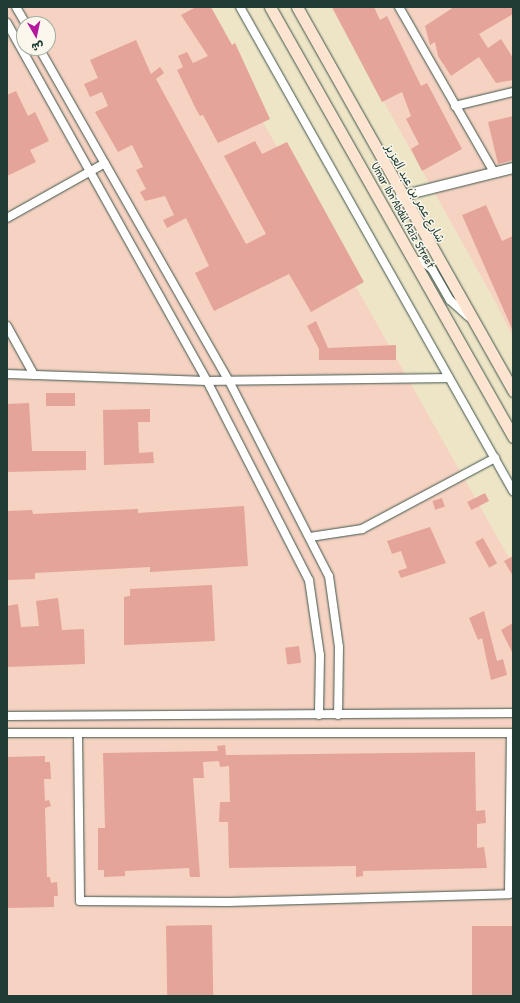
<!DOCTYPE html>
<meta charset="utf-8">
<style>
body{margin:0}
#map{position:relative;width:520px;height:1003px;overflow:hidden;background:#eee5c7;font-family:"Patrick Hand","Playpen Sans Arabic",sans-serif}
div>[style]{position:absolute}
.built>*{inset:0;background:#f5d2c2}
.building>*{inset:0;background:#e4a499;transform-origin:0 0}
.roads{filter:drop-shadow(0 0 1px #3e564a) drop-shadow(0 0 1px #3e564a)}
.minor>*{height:8px;margin:-4px;padding:0 4px;transform-origin:4px;border-radius:4px;background:#fff}
.tertiary>*{height:10px;margin:-5px;padding:0 5px;transform-origin:5px;border-radius:5px;background:#fff}
.secondary>*{height:11px;margin:-5.5px;padding:0 5.5px;transform-origin:5.5px;border-radius:5.5px;background:#fde4d1}
span{translate:-50% -50%;white-space:nowrap;text-align:center;line-height:1.15;-webkit-text-stroke:3px #fbf7ec;paint-order:stroke}
.street-label{font-size:12px;color:#1f3d34}
.frame{position:absolute;inset:0;border:8px solid #1f3d34;pointer-events:none}
.north{position:absolute;left:16px;top:16px;width:40px;height:40px;box-sizing:border-box;background:#fbf7ec;border:1px solid #a3ada2;border-radius:50%;rotate:171deg;font-size:11px;font-weight:700;line-height:16px;text-align:center;color:#1f3d34}
.north::after{content:'';display:block;margin:auto;width:14px;height:18px;background:#b5179e;clip-path:polygon(50% 0,100% 100%,50% 72%,0 100%)}
</style>
<div id="map">
<div class="built">
<i style="clip-path:polygon(evenodd,7px 7px,198px 7px,513px 565px,513px 996px,7px 996px,7px 7px,24px 24px,48px 24px,48px 48px,24px 48px,24px 24px)"></i>
<i style="clip-path:polygon(331px 7px,513px 7px,513px 337px,496px 303px)"></i>
</div>
<div class="building">
<i style="clip-path:polygon(196px 7px,211px 7px,232px 45px,235px 43px,270px 119px,218px 143px,203px 115px,200px 116px,196px 109px,177px 70px,183px 67px,178px 56px,187px 52px,193px 63px,208px 56px,181px 15px)"></i>
<i style="clip-path:polygon(332px 7px,374px 7px,380px 20px,387px 16px,421px 86px,427px 83px,462px 149px,422px 171px,411px 149px,419px 144px,406px 119px,411px 116px,402px 92px,382px 102px)"></i>
<i style="clip-path:polygon(454px 7px,513px 7px,513px 14px,479px 34px,488px 48px,501px 39px,513px 58px,513px 80px,496px 83px,479px 57px,451px 76px,438px 56px,435px 42px,430px 45px,425px 26px)"></i>
<i style="clip-path:polygon(136px 40px,151px 74px,160px 67px,164px 73px,156px 79px,246px 244px,266px 234px,224px 156px,255px 141px,262px 154px,287px 142px,364px 282px,311px 312px,289px 274px,214px 311px,195px 273px,209px 266px,186px 218px,167px 228px,163px 220px,174px 215px,165px 196px,145px 201px,140px 192px,146px 189px,136px 170px,143px 167px,132px 145px,118px 152px,95px 112px,108px 106px,102px 92px,90px 97px,84px 84px,98px 78px,90px 60px)"></i>
<i style="clip-path:polygon(16px 91px,28px 116px,35px 112px,49px 141px,30px 150px,36px 162px,7px 176px,7px 95px)"></i>
<i style="clip-path:polygon(513px 116px,513px 160px,498px 164px,488px 122px)"></i>
<i style="clip-path:polygon(486px 205px,502px 241px,513px 236px,513px 331px,462px 215px)"></i>
<i style="clip-path:polygon(316px 321px,328px 348px,396px 345px,396px 360px,319px 360px,319px 349px,307px 326px)"></i>
<i style="left:46px;top:393px;width:29px;height:13px"></i>
<i style="clip-path:polygon(29px 403px,32px 451px,86px 451px,86px 470px,7px 472px,7px 404px)"></i>
<i style="clip-path:polygon(150px 409px,150px 422px,138px 422px,139px 453px,153px 452px,154px 463px,104px 465px,103px 410px)"></i>
<i style="left:485px;top:493px;width:9px;height:20px;rotate:63deg"></i>
<i style="left:442px;top:498px;width:9px;height:10px;rotate:72deg"></i>
<i style="clip-path:polygon(244px 506px,248px 566px,150px 572px,150px 567px,35px 573px,35px 579px,7px 580px,7px 511px,32px 510px,33px 514px,138px 509px,138px 513px)"></i>
<i style="clip-path:polygon(430px 527px,446px 563px,401px 578px,398px 571px,407px 568px,401px 551px,392px 554px,387px 541px)"></i>
<i style="left:483px;top:538px;width:29px;height:9px;rotate:61deg"></i>
<i style="clip-path:polygon(513px 556px,513px 576px,504px 561px)"></i>
<i style="clip-path:polygon(212px 585px,215px 641px,124px 645px,124px 597px,130px 596px,130px 589px)"></i>
<i style="clip-path:polygon(58px 598px,62px 630px,84px 629px,85px 664px,7px 667px,7px 606px,18px 604px,21px 627px,39px 626px,36px 601px)"></i>
<i style="clip-path:polygon(484px 611px,497px 661px,503px 659px,507px 675px,491px 680px,482px 638px,478px 640px,469px 618px)"></i>
<i style="clip-path:polygon(513px 623px,513px 654px,501px 630px)"></i>
<i style="left:299px;top:646px;width:17px;height:14px;rotate:83deg"></i>
<i style="clip-path:polygon(225px 745px,226px 755px,475px 752px,476px 811px,485px 810px,486px 823px,477px 824px,477px 848px,484px 847px,487px 868px,363px 871px,363px 876px,356px 877px,356px 866px,229px 868px,228px 822px,219px 822px,220px 802px,230px 802px,229px 766px,220px 767px,219px 761px,203px 762px,204px 778px,193px 778px,200px 877px,190px 877px,189px 868px,125px 871px,125px 876px,104px 877px,104px 870px,98px 870px,98px 828px,105px 828px,103px 753px,218px 751px,217px 746px)"></i>
<i style="clip-path:polygon(45px 756px,45px 762px,50px 762px,51px 779px,44px 779px,45px 801px,49px 800px,51px 806px,45px 808px,47px 877px,50px 877px,51px 883px,57px 882px,58px 896px,54px 896px,54px 907px,7px 908px,7px 757px)"></i>
<i style="left:212px;top:925px;width:71px;height:46px;rotate:89deg"></i>
<i style="left:513px;top:926px;width:70px;height:41px;rotate:90deg"></i>
</div>
<div class="roads">
<div class="minor">
<i style="left:16px;top:7px;width:20px;rotate:60deg"></i>
<i style="left:240px;top:7px;width:556px;rotate:60.57deg"></i>
<i style="left:399px;top:7px;width:190px;rotate:60.1deg"></i>
<i style="left:7px;top:23px;width:410px;rotate:60.8deg"></i>
<i style="left:207px;top:381px;width:224px;rotate:62.9deg"></i>
<i style="left:309px;top:580px;width:76px;rotate:81.7deg"></i>
<i style="left:320px;top:655px;width:60px;rotate:91deg"></i>
<i style="left:39px;top:48px;width:383px;rotate:60.3deg"></i>
<i style="left:229px;top:381px;width:219px;rotate:62.9deg"></i>
<i style="left:329px;top:576px;width:72px;rotate:82deg"></i>
<i style="left:339px;top:647px;width:68px;rotate:90.8deg"></i>
<i style="left:455px;top:106px;width:60px;rotate:-13.6deg"></i>
<i style="left:7px;top:218px;width:112px;rotate:-29.3deg"></i>
<i style="left:413px;top:261px;width:9px"></i>
<i style="left:422px;top:261px;width:13px;rotate:39deg"></i>
<i style="left:432px;top:269px;width:36px;rotate:60deg"></i>
<i style="left:450px;top:300px;width:25px;rotate:42deg"></i>
<i style="left:7px;top:326px;width:56px;rotate:61.1deg"></i>
<i style="left:7px;top:374px;width:200px;rotate:2deg"></i>
<i style="left:207px;top:381px;width:242px;rotate:-0.7deg"></i>
<i style="left:310px;top:537px;width:53px;rotate:-8.7deg"></i>
<i style="left:362px;top:529px;width:151px;rotate:-28.1deg"></i>
<i style="left:7px;top:716px;width:506px;rotate:-0.34deg"></i>
<i style="left:7px;top:733px;width:506px"></i>
<i style="left:78px;top:734px;width:167px;rotate:89.3deg"></i>
<i style="left:80px;top:901px;width:148px;rotate:0.4deg"></i>
<i style="left:228px;top:902px;width:281px;rotate:-1.6deg"></i>
<i style="left:509px;top:894px;width:161px;rotate:-89.3deg"></i>
</div>
<div class="tertiary">
<i style="left:401px;top:196px;width:115px;rotate:-14deg"></i>
</div>
<div class="secondary">
<i style="left:270px;top:7px;width:494px;rotate:60.5deg"></i>
<i style="left:297px;top:7px;width:441px;rotate:60.6deg"></i>
</div>
</div>
<div class="street-label">
<span style="left:415px;top:193px;rotate:61deg">شارع عمر بن عبد العزيز</span>
<span style="left:403px;top:215px;rotate:61deg">Umar Ibn Abdul Aziz Street</span>
</div>
<div class="frame"></div>
<div class="north">ش</div>
</div>
